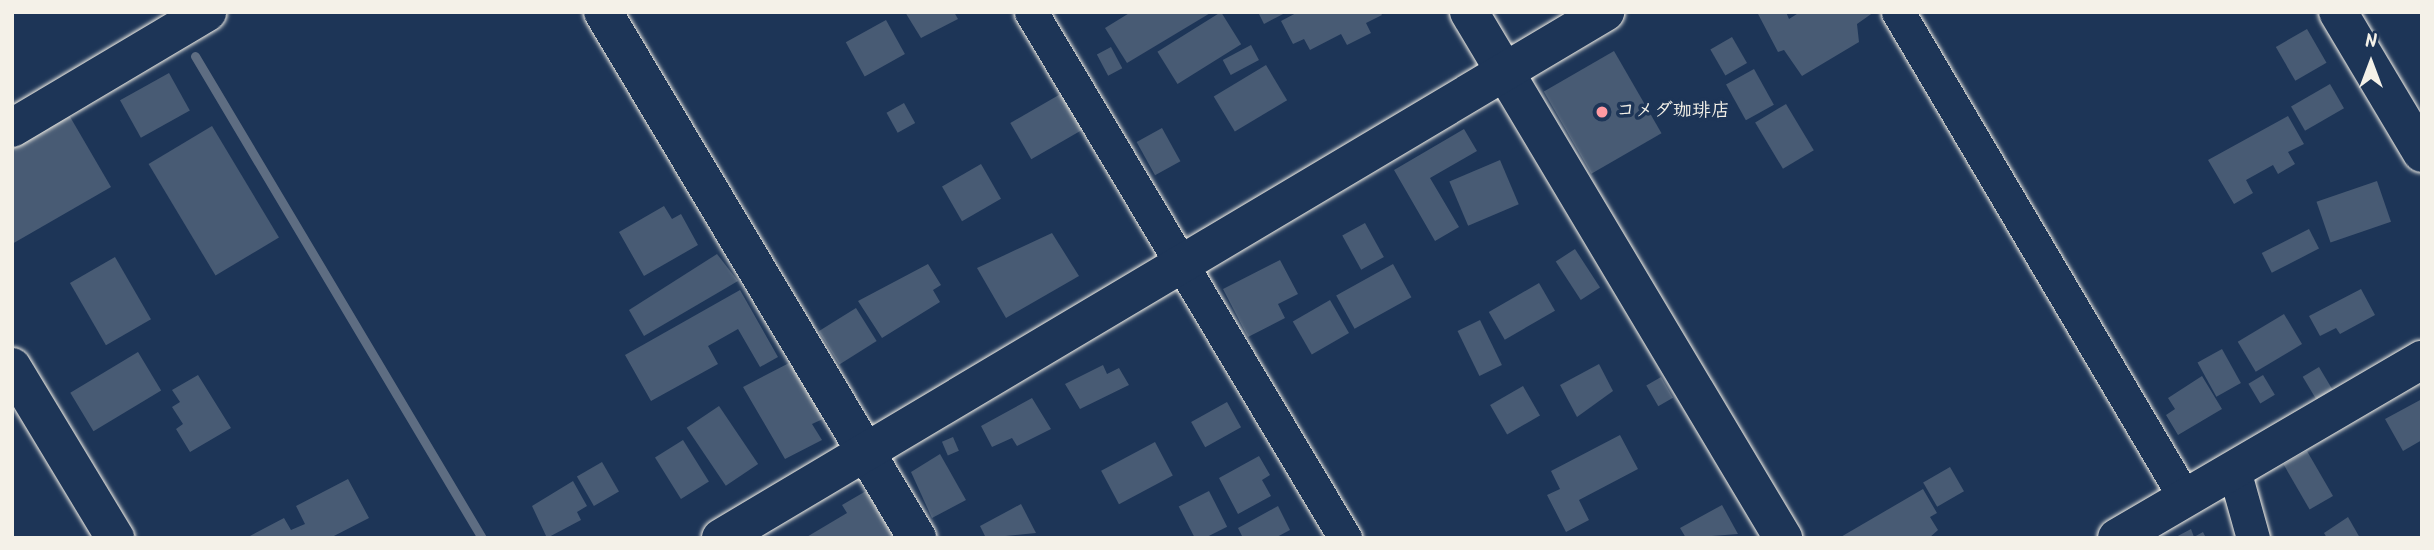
<!DOCTYPE html>
<meta charset="utf-8">
<style>
body{margin:0}
#map{position:relative;width:2434px;height:550px;overflow:hidden;background:#1d3557;font-family:Kalam,"Klee One",sans-serif}
div>[style]{position:absolute}
.stream>*{height:9px;margin:-4.5px;padding:0 4.5px;transform-origin:4.5px;border-radius:4.5px;background:#5e6d82}
.building>*{inset:0;background:#485b74;transform-origin:0 0}
.roads{filter:drop-shadow(0 0 2px #f4f1e8) drop-shadow(0 0 2px #f4f1e8)}
.street>*{height:33px;margin:-16.5px;padding:0 16.5px;transform-origin:16.5px;border-radius:16.5px;background:#1d3557}
.secondary>*{height:38px;margin:-19px;padding:0 19px;transform-origin:19px;border-radius:19px;background:#1d3557}
.dots>*{width:19px;height:19px;translate:-50% -50%;box-sizing:border-box;border:4px solid #1d3557;border-radius:50%}
span{translate:-50% -50%;white-space:nowrap;text-align:center;line-height:1.15;-webkit-text-stroke:7px #1d3557;paint-order:stroke}
.poi-label{font-size:19px;color:#f4f1e8;font-weight:700}
.left{translate:0 -50%;text-align:left}
.frame{position:absolute;inset:0;border:14px solid #f4f1e8;pointer-events:none}
.north{position:absolute;left:2336px;top:28px;width:70px;height:70px;-webkit-text-stroke:5px #1d3557;paint-order:stroke;rotate:0deg;font-size:19px;font-weight:700;line-height:28px;text-align:center;color:#f4f1e8}
.north::after{content:'';display:block;margin:auto;width:24px;height:32px;background:#f4f1e8;clip-path:polygon(50% 0,100% 100%,50% 72%,0 100%)}
</style>
<div id="map">
<div class="stream">
<i style="left:195px;top:56px;width:561px;rotate:59.23deg"></i>
</div>
<div class="building">
<i style="clip-path:polygon(905px 12px,954px 12px,958px 19px,921px 38px)"></i>
<i style="clip-path:polygon(1131px 12px,1212px 12px,1127px 63px,1105px 28px)"></i>
<i style="left:1221px;top:12px;width:38px;height:75px;rotate:58deg"></i>
<i style="clip-path:polygon(1258px 12px,1287px 12px,1264px 24px)"></i>
<i style="clip-path:polygon(1298px 12px,1380px 12px,1382px 15px,1366px 23px,1371px 33px,1347px 45px,1341px 34px,1310px 50px,1304px 39px,1293px 44px,1281px 21px)"></i>
<i style="clip-path:polygon(1757px 12px,1786px 12px,1789px 19px,1800px 12px,1874px 12px,1857px 24px,1859px 42px,1802px 76px,1784px 50px,1778px 52px)"></i>
<i style="left:886px;top:20px;width:39px;height:46px;rotate:61deg"></i>
<i style="left:2307px;top:29px;width:39px;height:36px;rotate:60deg"></i>
<i style="left:1732px;top:37px;width:30px;height:25px;rotate:60deg"></i>
<i style="left:1251px;top:45px;width:17px;height:32px;rotate:62deg"></i>
<i style="left:1111px;top:47px;width:24px;height:16px;rotate:62deg"></i>
<i style="left:1614px;top:51px;width:95px;height:81px;rotate:60deg"></i>
<i style="left:1266px;top:65px;width:41px;height:61px;rotate:59deg"></i>
<i style="left:1754px;top:69px;width:41px;height:32px;rotate:61deg"></i>
<i style="left:169px;top:73px;width:43px;height:56px;rotate:61deg"></i>
<i style="left:2330px;top:84px;width:28px;height:45px;rotate:60deg"></i>
<i style="left:1064px;top:92px;width:42px;height:62px;rotate:60deg"></i>
<i style="left:904px;top:103px;width:23px;height:20px;rotate:61deg"></i>
<i style="left:1786px;top:104px;width:54px;height:36px;rotate:59deg"></i>
<i style="clip-path:polygon(69px 115px,111px 187px,12px 244px,12px 148px)"></i>
<i style="clip-path:polygon(2288px 116px,2304px 144px,2288px 152px,2295px 164px,2278px 174px,2273px 165px,2246px 180px,2253px 193px,2234px 204px,2208px 160px)"></i>
<i style="left:212px;top:126px;width:130px;height:74px;rotate:59deg"></i>
<i style="left:1162px;top:128px;width:38px;height:29px;rotate:61deg"></i>
<i style="clip-path:polygon(1464px 129px,1477px 151px,1430px 178px,1459px 227px,1435px 241px,1394px 170px)"></i>
<i style="left:1500px;top:160px;width:48px;height:55px;rotate:67deg"></i>
<i style="left:981px;top:164px;width:40px;height:45px;rotate:60deg"></i>
<i style="left:2377px;top:181px;width:43px;height:64px;rotate:71deg"></i>
<i style="clip-path:polygon(664px 206px,672px 219px,681px 214px,698px 245px,644px 276px,619px 232px)"></i>
<i style="left:1365px;top:223px;width:39px;height:26px;rotate:61deg"></i>
<i style="left:2309px;top:229px;width:22px;height:53px;rotate:63deg"></i>
<i style="clip-path:polygon(1052px 233px,1079px 276px,1006px 318px,977px 268px)"></i>
<i style="left:1575px;top:249px;width:46px;height:23px;rotate:57deg"></i>
<i style="clip-path:polygon(717px 254px,738px 281px,644px 336px,629px 310px)"></i>
<i style="left:115px;top:257px;width:72px;height:52px;rotate:60deg"></i>
<i style="clip-path:polygon(1280px 260px,1298px 294px,1278px 304px,1285px 318px,1248px 337px,1223px 289px)"></i>
<i style="clip-path:polygon(928px 264px,941px 285px,933px 290px,940px 302px,882px 338px,858px 301px)"></i>
<i style="left:1393px;top:264px;width:38px;height:65px;rotate:61deg"></i>
<i style="left:1539px;top:283px;width:32px;height:58px;rotate:60deg"></i>
<i style="clip-path:polygon(2361px 289px,2375px 315px,2340px 334px,2336px 328px,2320px 336px,2309px 316px)"></i>
<i style="clip-path:polygon(740px 290px,778px 357px,760px 367px,738px 329px,708px 346px,718px 364px,651px 401px,625px 355px)"></i>
<i style="left:1330px;top:300px;width:38px;height:43px;rotate:60deg"></i>
<i style="left:856px;top:308px;width:39px;height:44px;rotate:58deg"></i>
<i style="left:2284px;top:314px;width:35px;height:54px;rotate:59deg"></i>
<i style="left:1480px;top:320px;width:50px;height:25px;rotate:64deg"></i>
<i style="left:2222px;top:349px;width:39px;height:28px;rotate:61deg"></i>
<i style="left:138px;top:352px;width:45px;height:79px;rotate:59deg"></i>
<i style="clip-path:polygon(791px 362px,825px 418px,812px 424px,822px 440px,785px 459px,743px 387px)"></i>
<i style="clip-path:polygon(1599px 364px,1613px 391px,1577px 417px,1560px 385px)"></i>
<i style="clip-path:polygon(1103px 365px,1107px 374px,1119px 368px,1129px 385px,1080px 409px,1065px 384px)"></i>
<i style="left:2319px;top:367px;width:27px;height:19px;rotate:59deg"></i>
<i style="clip-path:polygon(198px 375px,231px 428px,190px 452px,176px 429px,183px 424px,172px 407px,180px 402px,172px 390px)"></i>
<i style="left:2263px;top:375px;width:23px;height:17px;rotate:59deg"></i>
<i style="clip-path:polygon(2202px 376px,2222px 409px,2178px 435px,2166px 415px,2175px 409px,2168px 398px)"></i>
<i style="left:1661px;top:377px;width:24px;height:17px;rotate:60deg"></i>
<i style="left:1523px;top:386px;width:34px;height:38px;rotate:60deg"></i>
<i style="clip-path:polygon(1032px 398px,1051px 429px,1017px 446px,1012px 438px,992px 447px,981px 426px)"></i>
<i style="clip-path:polygon(2422px 399px,2422px 440px,2403px 451px,2385px 419px)"></i>
<i style="left:1227px;top:402px;width:29px;height:41px;rotate:61deg"></i>
<i style="left:719px;top:406px;width:70px;height:39px;rotate:56deg"></i>
<i style="clip-path:polygon(1620px 435px,1638px 469px,1579px 500px,1589px 520px,1566px 532px,1547px 495px,1560px 489px,1551px 471px)"></i>
<i style="left:953px;top:437px;width:15px;height:12px;rotate:67deg"></i>
<i style="left:683px;top:440px;width:49px;height:33px;rotate:58deg"></i>
<i style="left:1155px;top:442px;width:38px;height:61px;rotate:62deg"></i>
<i style="left:2307px;top:451px;width:52px;height:27px;rotate:60deg"></i>
<i style="clip-path:polygon(940px 454px,966px 500px,932px 518px,911px 472px)"></i>
<i style="clip-path:polygon(1259px 456px,1270px 475px,1262px 480px,1271px 496px,1238px 514px,1219px 478px)"></i>
<i style="left:602px;top:462px;width:34px;height:29px;rotate:60deg"></i>
<i style="left:1950px;top:467px;width:28px;height:31px;rotate:60deg"></i>
<i style="clip-path:polygon(348px 479px,369px 518px,330px 538px,246px 538px,284px 518px,291px 530px,305px 524px,296px 506px)"></i>
<i style="clip-path:polygon(573px 481px,587px 506px,577px 512px,581px 520px,547px 538px,532px 506px)"></i>
<i style="clip-path:polygon(1923px 489px,1937px 513px,1930px 517px,1938px 530px,1929px 538px,1839px 538px)"></i>
<i style="clip-path:polygon(866px 491px,895px 538px,805px 538px,847px 513px,842px 505px)"></i>
<i style="left:1209px;top:491px;width:40px;height:34px;rotate:63deg"></i>
<i style="clip-path:polygon(1021px 504px,1036px 533px,986px 538px,980px 526px)"></i>
<i style="clip-path:polygon(1722px 505px,1738px 534px,1686px 538px,1680px 528px)"></i>
<i style="clip-path:polygon(1278px 506px,1290px 530px,1275px 538px,1243px 538px,1238px 528px)"></i>
<i style="clip-path:polygon(2348px 517px,2360px 538px,2327px 538px,2324px 533px)"></i>
<i style="clip-path:polygon(2191px 529px,2194px 537px,2203px 532px,2206px 538px,2174px 538px)"></i>
</div>
<div class="roads">
<div class="street">
<i style="left:1031px;top:12px;width:613px;rotate:59.16deg"></i>
<i style="left:1898px;top:12px;width:564px;rotate:59.44deg"></i>
<i style="left:2234px;top:470px;width:71px;rotate:74.4deg"></i>
</div>
<div class="secondary">
<i style="left:603px;top:12px;width:613px;rotate:59.16deg"></i>
<i style="left:1469px;top:12px;width:613px;rotate:59.16deg"></i>
<i style="left:2338px;top:12px;width:164px;rotate:59.2deg"></i>
<i style="left:12px;top:128px;width:227px;rotate:-30.7deg"></i>
<i style="left:12px;top:367px;width:200px;rotate:58.9deg"></i>
<i style="left:721px;top:538px;width:1029px;rotate:-30.75deg"></i>
<i style="left:2117px;top:538px;width:353px;rotate:-30.3deg"></i>
</div>
</div>
<div class="dots">
<i style="left:1602px;top:112px;background:#ff9aa2"></i>
</div>
<div class="poi-label">
<span class="left" style="left:1616px;top:112px">コメダ珈琲店</span>
</div>
<div class="frame"></div>
<div class="north">N</div>
</div>
